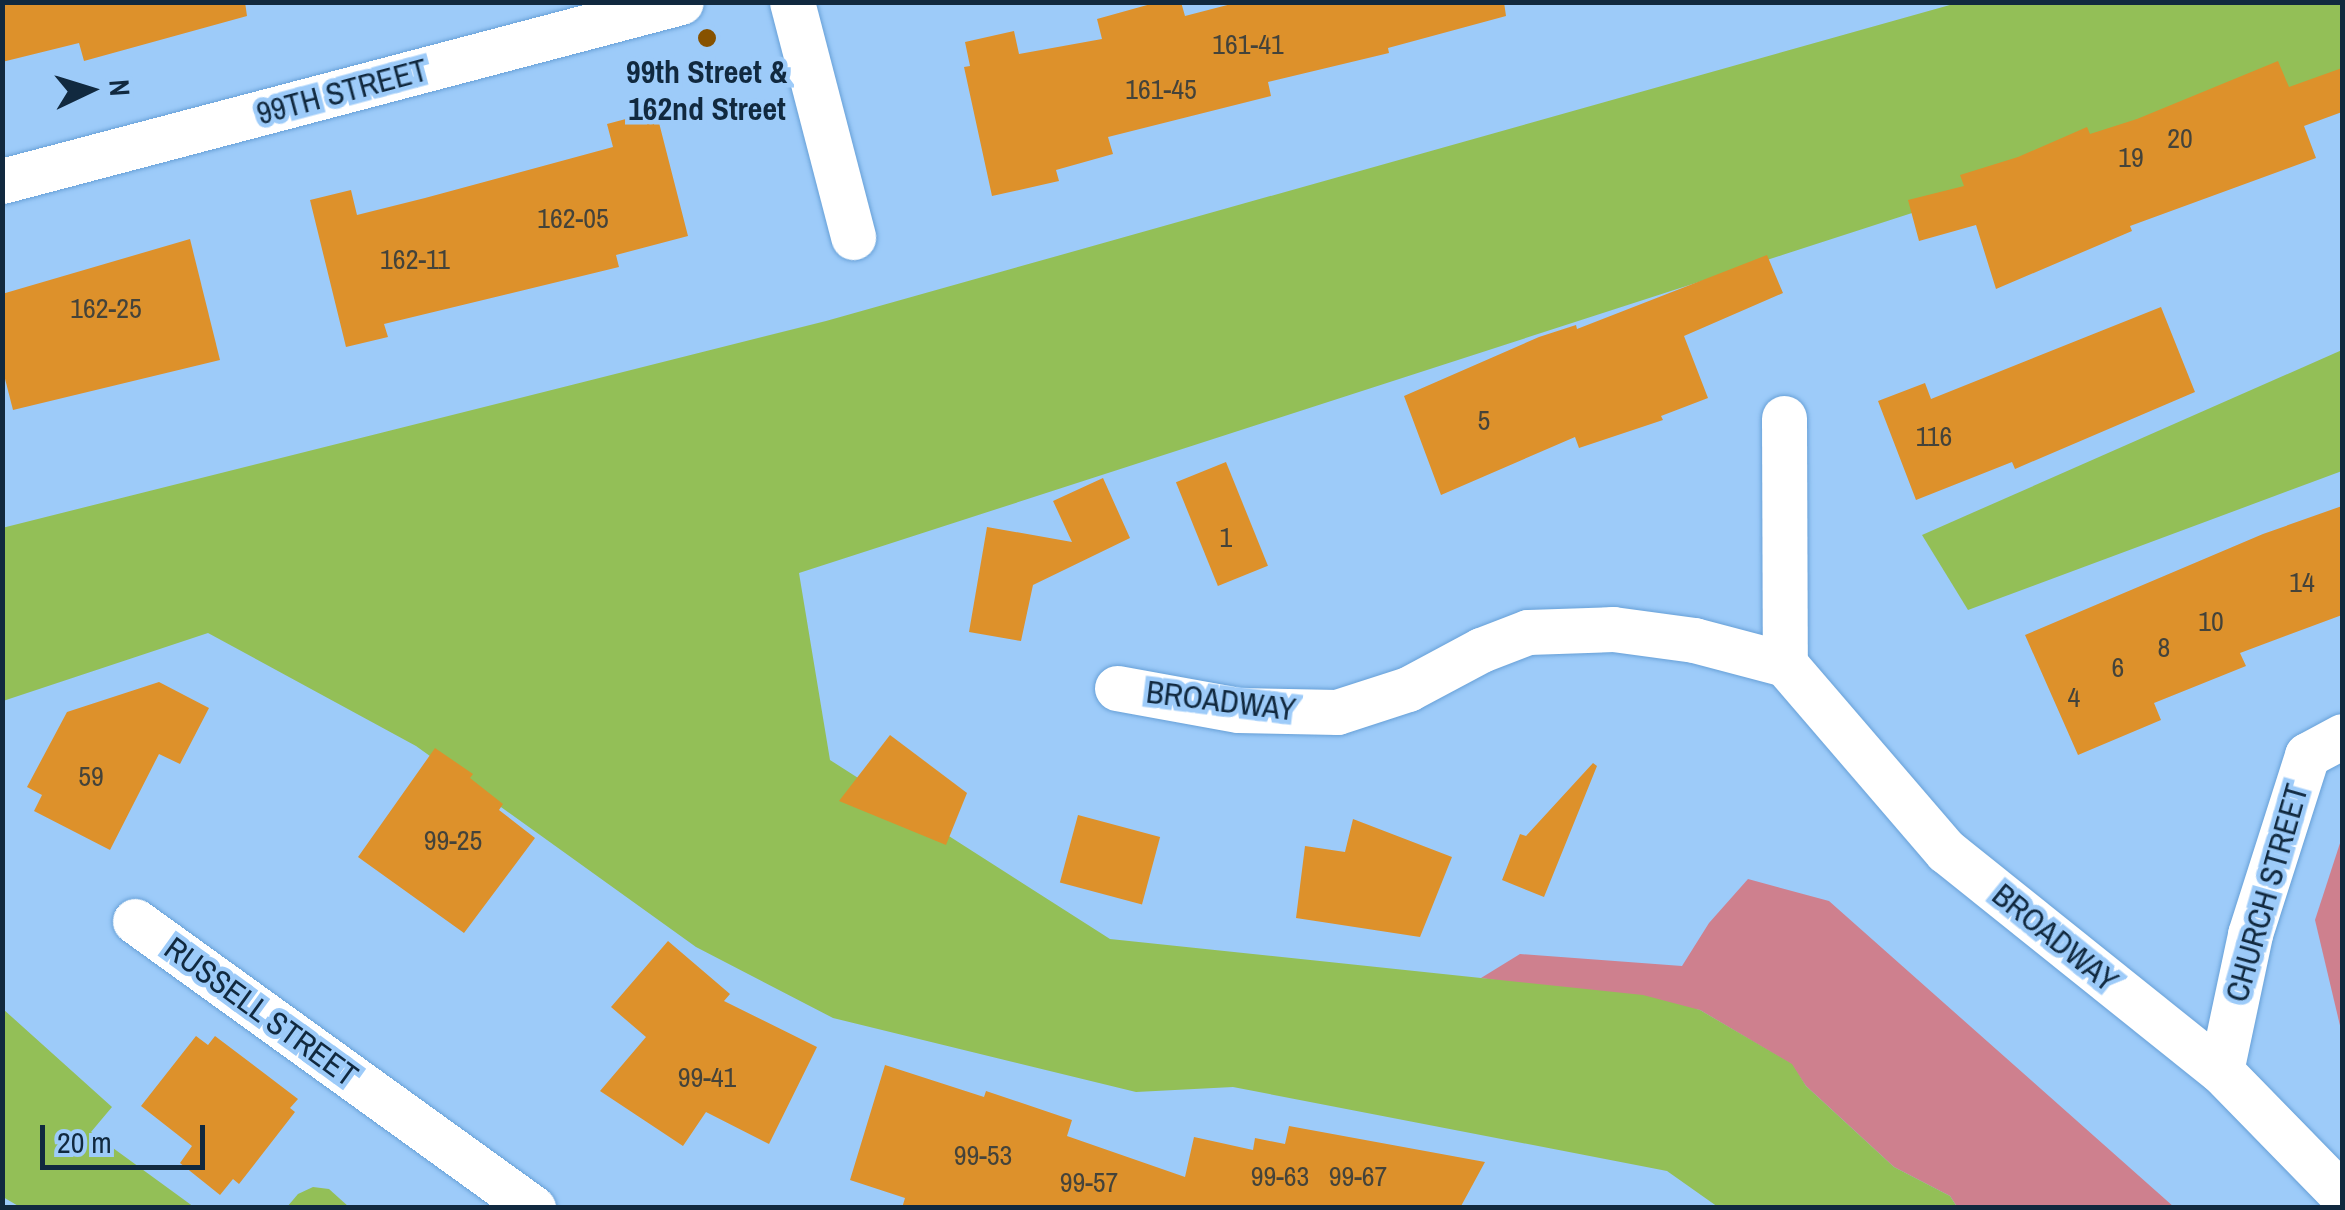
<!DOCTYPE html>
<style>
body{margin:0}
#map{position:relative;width:2345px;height:1210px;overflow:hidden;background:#9dcbf9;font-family:"Archivo Narrow",sans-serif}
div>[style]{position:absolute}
.green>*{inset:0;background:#ce808e}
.water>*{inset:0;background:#93bf57}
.building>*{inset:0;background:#dd912b;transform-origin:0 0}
.roads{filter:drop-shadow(0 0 2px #67a0d7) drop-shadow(0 0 2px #67a0d7)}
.street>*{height:45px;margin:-22.5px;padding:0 22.5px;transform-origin:22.5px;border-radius:22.5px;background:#fff}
.dots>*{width:28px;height:28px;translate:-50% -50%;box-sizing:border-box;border:5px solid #9dcbf9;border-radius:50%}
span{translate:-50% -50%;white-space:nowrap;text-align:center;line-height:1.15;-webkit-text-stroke:9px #9dcbf9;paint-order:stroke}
.number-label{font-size:28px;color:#44433a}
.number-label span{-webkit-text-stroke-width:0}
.poi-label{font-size:32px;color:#11293f;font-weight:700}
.street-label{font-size:32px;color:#11293f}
.frame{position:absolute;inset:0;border:5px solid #11293f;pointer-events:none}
.north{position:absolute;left:40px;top:40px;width:100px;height:100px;-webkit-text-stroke:8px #9dcbf9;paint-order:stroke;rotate:86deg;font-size:28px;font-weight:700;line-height:40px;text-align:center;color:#11293f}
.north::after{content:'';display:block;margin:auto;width:35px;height:45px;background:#11293f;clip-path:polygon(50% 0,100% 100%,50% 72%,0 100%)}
.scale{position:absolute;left:40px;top:1125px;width:165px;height:45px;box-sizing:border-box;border:5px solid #11293f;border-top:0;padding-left:12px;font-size:30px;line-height:35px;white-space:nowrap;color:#11293f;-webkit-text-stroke:8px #9dcbf9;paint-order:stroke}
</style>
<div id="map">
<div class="green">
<i style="clip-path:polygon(2342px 837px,2342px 1034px,2315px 920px)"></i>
<i style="clip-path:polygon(1748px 879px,1829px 901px,2174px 1207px,1957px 1207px,1950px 1196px,1894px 1167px,1806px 1086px,1791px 1064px,1700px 1010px,1481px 978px,1520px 954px,1682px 966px,1709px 923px)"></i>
</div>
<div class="water">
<i style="clip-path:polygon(1957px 3px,2342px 3px,2342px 74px,799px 573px,830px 760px,1110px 939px,1643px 995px,1700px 1010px,1792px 1064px,1806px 1086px,1894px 1167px,1950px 1196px,1957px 1207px,1718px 1207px,1667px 1171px,1233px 1087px,1136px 1092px,833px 1018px,696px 947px,416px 746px,208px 633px,3px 701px,2px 528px,826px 321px)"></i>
<i style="clip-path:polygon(2342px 350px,2342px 471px,1968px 610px,1922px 535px)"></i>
<i style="clip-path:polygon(3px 1009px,112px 1107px,91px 1132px,194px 1207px,20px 1207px,3px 1197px)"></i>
<i style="clip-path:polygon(313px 1187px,329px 1189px,349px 1207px,287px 1207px,298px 1194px)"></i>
</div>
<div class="building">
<i style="clip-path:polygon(2px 2px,245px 2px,247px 16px,84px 61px,79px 43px,2px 62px)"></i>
<i style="clip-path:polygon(1158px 2px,1181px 2px,1185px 16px,1239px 2px,1504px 2px,1506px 16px,1388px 48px,1389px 53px,1268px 82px,1271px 96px,1108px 137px,1113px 154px,1056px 170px,1059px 181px,992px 196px,964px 67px,970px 66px,965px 42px,1014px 31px,1019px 54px,1102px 39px,1097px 19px)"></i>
<i style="clip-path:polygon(2278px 61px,2289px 87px,2342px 68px,2342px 112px,2304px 126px,2316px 158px,2130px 226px,2132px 231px,1996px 289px,1976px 225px,1919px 241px,1908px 200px,1964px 186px,1960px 175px,2018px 157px,2087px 127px,2090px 134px,2137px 119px)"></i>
<i style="clip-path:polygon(656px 111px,688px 236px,616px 255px,619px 267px,384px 324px,388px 337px,346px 347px,310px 200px,351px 190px,357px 215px,425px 198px,613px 147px,607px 124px)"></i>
<i style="clip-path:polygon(190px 239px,220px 360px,13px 410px,2px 367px,2px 294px)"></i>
<i style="clip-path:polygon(1767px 255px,1783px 293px,1684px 336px,1708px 398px,1661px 416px,1663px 420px,1579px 448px,1575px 437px,1441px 495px,1404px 396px,1539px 337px,1576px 325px,1577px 329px)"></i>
<i style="clip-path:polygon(2161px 307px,2195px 392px,2015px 469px,2012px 462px,1916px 500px,1878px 401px,1925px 383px,1931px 399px)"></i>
<i style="left:1226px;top:462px;width:112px;height:54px;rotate:68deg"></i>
<i style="clip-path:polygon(1103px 478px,1130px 538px,1033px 585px,1021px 641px,969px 632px,987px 527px,1072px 542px,1053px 501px)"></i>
<i style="clip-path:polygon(2342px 506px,2342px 615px,2240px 653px,2246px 666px,2154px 703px,2161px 720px,2078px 755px,2025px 635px,2263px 534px)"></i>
<i style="clip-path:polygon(159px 682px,209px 708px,180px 764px,159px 754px,110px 850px,34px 811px,42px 795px,27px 787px,67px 712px)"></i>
<i style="clip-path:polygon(890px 735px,967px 793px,946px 845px,839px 801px)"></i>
<i style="clip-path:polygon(435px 748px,473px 774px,470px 778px,503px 804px,499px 810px,535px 838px,464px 933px,358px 857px)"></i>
<i style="clip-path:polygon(1593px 763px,1597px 766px,1544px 897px,1502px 880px,1520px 834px,1526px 836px)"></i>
<i style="left:1078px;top:815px;width:85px;height:70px;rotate:15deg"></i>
<i style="clip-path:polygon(1353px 819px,1452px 857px,1420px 937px,1296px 918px,1305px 846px,1345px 852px)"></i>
<i style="clip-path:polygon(668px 941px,730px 994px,724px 1001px,817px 1047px,769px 1144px,706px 1112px,683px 1146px,600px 1091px,646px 1037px,611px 1007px)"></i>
<i style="clip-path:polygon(196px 1036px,208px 1045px,215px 1036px,298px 1099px,290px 1108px,295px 1112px,239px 1184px,233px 1179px,220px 1195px,180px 1163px,192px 1146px,141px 1106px)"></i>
<i style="clip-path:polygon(885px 1065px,984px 1097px,986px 1091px,1072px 1120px,1067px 1136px,1185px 1177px,1194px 1137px,1253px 1150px,1255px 1138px,1285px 1144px,1289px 1126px,1485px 1162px,1460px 1208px,902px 1208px,905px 1198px,850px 1180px)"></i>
</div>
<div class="roads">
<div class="street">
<i style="left:792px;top:2px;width:243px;rotate:75.4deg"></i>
<i style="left:2px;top:181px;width:702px;rotate:-14.77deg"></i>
<i style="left:1784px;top:418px;width:246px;rotate:89.8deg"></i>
<i style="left:1785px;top:664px;width:247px;rotate:49.3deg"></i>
<i style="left:1946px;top:851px;width:352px;rotate:38.7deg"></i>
<i style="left:2221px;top:1071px;width:173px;rotate:45.7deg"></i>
<i style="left:1117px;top:688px;width:123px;rotate:10.3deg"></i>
<i style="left:1238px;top:710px;width:99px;rotate:1.2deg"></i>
<i style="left:1337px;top:712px;width:75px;rotate:-17.9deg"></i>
<i style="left:1408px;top:689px;width:83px;rotate:-28.1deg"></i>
<i style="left:1481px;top:650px;width:50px;rotate:-21deg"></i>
<i style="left:1528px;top:632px;width:85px;rotate:-2deg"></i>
<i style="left:1613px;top:629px;width:82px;rotate:7.7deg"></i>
<i style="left:1694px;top:640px;width:94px;rotate:14.8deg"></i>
<i style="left:135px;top:921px;width:491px;rotate:35.8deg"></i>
<i style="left:2221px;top:1071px;width:140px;rotate:-78deg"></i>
<i style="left:2250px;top:934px;width:188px;rotate:-72.3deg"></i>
<i style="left:2307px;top:755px;width:40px;rotate:-28deg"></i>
</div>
</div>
<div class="dots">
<i style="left:707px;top:38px;background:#875200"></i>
</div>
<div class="number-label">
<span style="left:1248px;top:44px">161-41</span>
<span style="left:1161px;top:89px">161-45</span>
<span style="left:2180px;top:138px">20</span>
<span style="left:2131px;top:157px">19</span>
<span style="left:573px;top:218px">162-05</span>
<span style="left:415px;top:259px">162-11</span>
<span style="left:106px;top:308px">162-25</span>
<span style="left:1484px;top:420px">5</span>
<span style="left:1934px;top:436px">116</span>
<span style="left:1226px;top:537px">1</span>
<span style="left:2302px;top:582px">14</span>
<span style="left:2211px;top:621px">10</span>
<span style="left:2164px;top:647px">8</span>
<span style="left:2118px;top:667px">6</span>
<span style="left:2074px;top:697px">4</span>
<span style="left:91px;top:776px">59</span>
<span style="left:453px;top:840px">99-25</span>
<span style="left:707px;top:1077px">99-41</span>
<span style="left:983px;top:1155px">99-53</span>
<span style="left:1280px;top:1176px">99-63</span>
<span style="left:1358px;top:1176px">99-67</span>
<span style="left:1089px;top:1182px">99-57</span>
</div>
<div class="poi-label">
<span style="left:707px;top:91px">99th Street &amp;<br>162nd Street</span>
</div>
<div class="street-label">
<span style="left:342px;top:92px;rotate:-15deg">99TH STREET</span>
<span style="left:1221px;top:701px;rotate:7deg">BROADWAY</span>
<span style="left:2267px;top:893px;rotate:-74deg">CHURCH STREET</span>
<span style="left:2055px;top:938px;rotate:39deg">BROADWAY</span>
<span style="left:261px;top:1012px;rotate:36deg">RUSSELL STREET</span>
</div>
<div class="frame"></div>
<div class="north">N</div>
<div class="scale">20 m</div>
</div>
